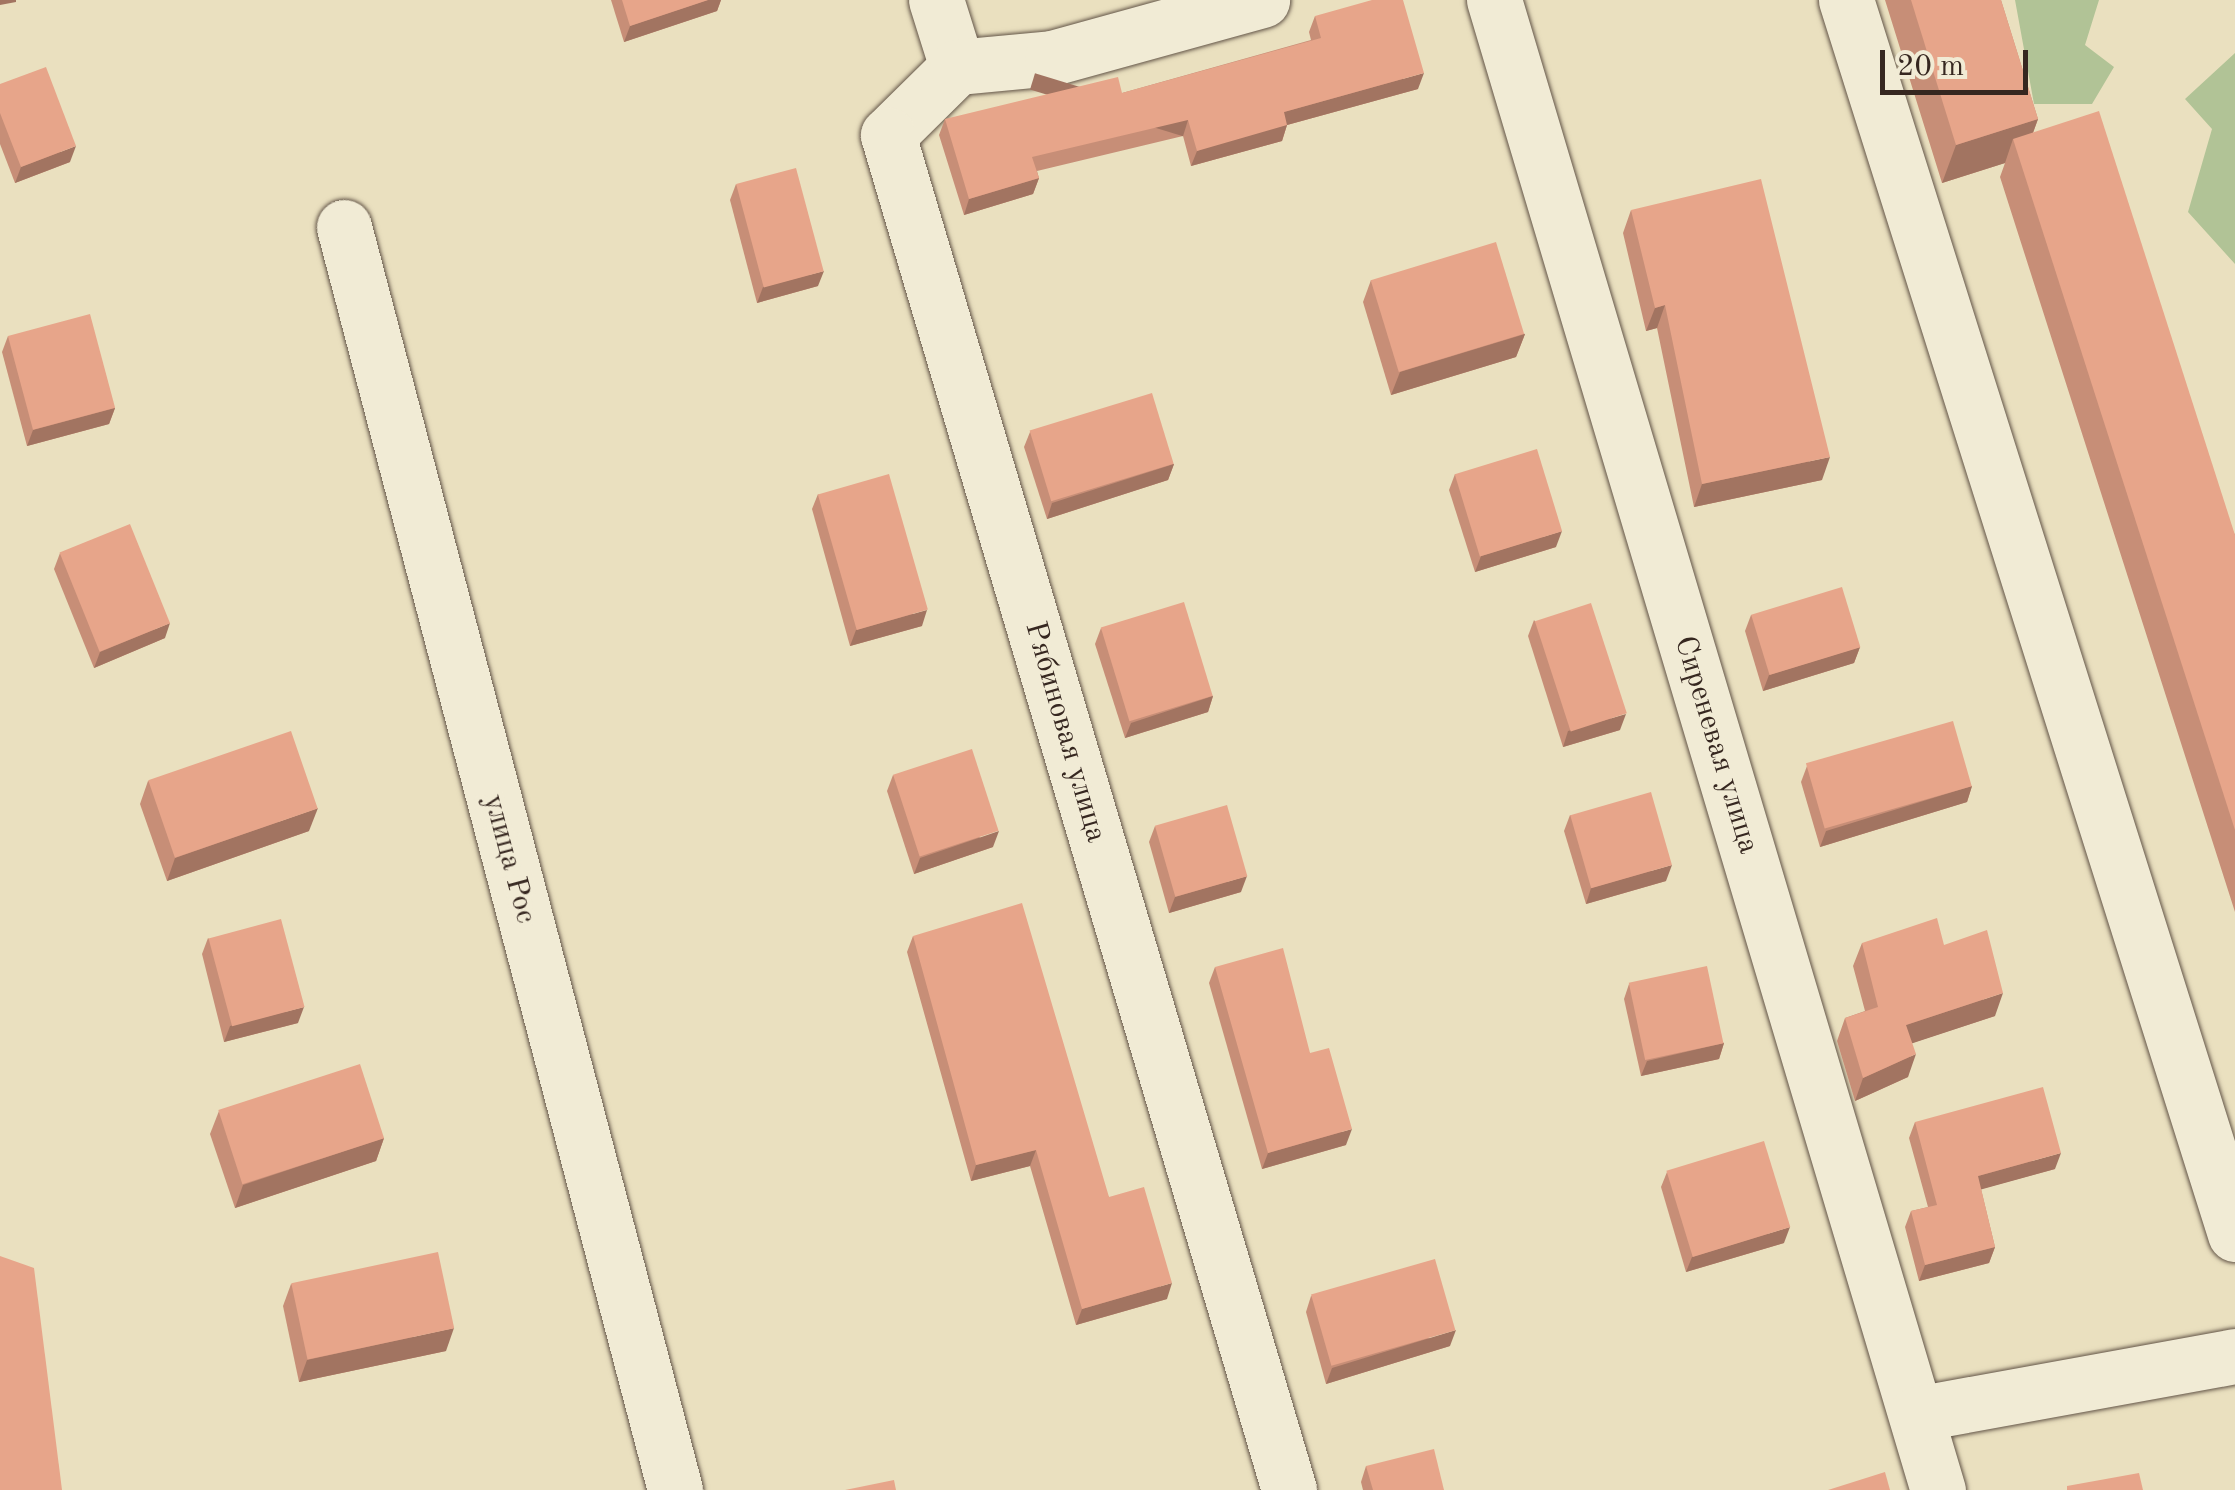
<!DOCTYPE html>
<meta charset="utf-8">
<style>
body{margin:0}
#map{position:relative;width:2235px;height:1490px;overflow:hidden;background:#eae0bf;font-family:"Old Standard TT",serif}
div>[style]{position:absolute}
.green>*{inset:0;background:#b1c396}
.roads{filter:drop-shadow(0 0 2px #635548) drop-shadow(0 0 2px #635548)}
.minor>*{height:55px;margin:-27.5px;padding:0 27.5px;transform-origin:27.5px;border-radius:27.5px;background:#f1ebd5}
.wall>*{inset:0;background:#c78e77}
.shaded-wall>*{inset:0;background:#a27461;transform-origin:0 0}
.building>*{inset:0;background:#e7a58a;transform-origin:0 0}
span{translate:-50% -50%;white-space:nowrap;text-align:center;line-height:1.15;-webkit-text-stroke:10px #f1ebd5;paint-order:stroke}
.street-label{font-size:30px;color:#362720}
.scale{position:absolute;left:1880px;top:50px;width:148px;height:45px;box-sizing:border-box;border:5px solid #362720;border-top:0;padding-left:12px;font-size:30px;line-height:35px;white-space:nowrap;color:#362720;-webkit-text-stroke:8px #f1ebd5;paint-order:stroke}
</style>
<div id="map">
<div class="green">
<i style="clip-path:polygon(2015px 0,2099px 0,2085px 45px,2114px 67px,2092px 104px,2034px 104px)"></i>
<i style="clip-path:polygon(2235px 53px,2235px 264px,2188px 212px,2212px 129px,2185px 99px)"></i>
</div>
<div class="roads">
<div class="minor">
<i style="left:936px;top:0;width:70px;rotate:72.6deg"></i>
<i style="left:1494px;top:0;width:1555px;rotate:73.41deg"></i>
<i style="left:1846px;top:0;width:1294px;rotate:72.5deg"></i>
<i style="left:957px;top:67px;width:97px;rotate:135.4deg"></i>
<i style="left:888px;top:135px;width:1413px;rotate:73.51deg"></i>
<i style="left:957px;top:67px;width:95px;rotate:-5.4deg"></i>
<i style="left:1052px;top:58px;width:218px;rotate:-15.4deg"></i>
<i style="left:344px;top:227px;width:1306px;rotate:75.31deg"></i>
<i style="left:1916px;top:1414px;width:324px;rotate:-10.3deg"></i>
</div>
</div>
<div class="wall">
<i style="clip-path:polygon(611px 0,721px 0,717px 11px,624px 42px)"></i>
<i style="clip-path:polygon(1885px 0,2001px 0,2038px 119px,2033px 133px,2235px 535px,2235px 912px,2000px 177px,2005px 163px,1942px 183px)"></i>
<i style="clip-path:polygon(1315px 16px,1418px 89px,1287px 125px,1282px 141px,1191px 166px,1183px 136px,1037px 171px,1039px 178px,1033px 194px,964px 215px,939px 135px,945px 119px,1122px 93px,1311px 40px,1309px 32px)"></i>
<i style="clip-path:polygon(0 84px,70px 162px,15px 183px,0 144px)"></i>
<i style="clip-path:polygon(736px 184px,818px 286px,757px 303px,730px 200px)"></i>
<i style="clip-path:polygon(1631px 210px,1822px 480px,1694px 507px,1657px 328px,1646px 331px,1623px 233px)"></i>
<i style="clip-path:polygon(1371px 280px,1525px 334px,1516px 357px,1391px 395px,1363px 302px)"></i>
<i style="clip-path:polygon(8px 336px,115px 408px,109px 424px,27px 446px,2px 352px)"></i>
<i style="clip-path:polygon(1030px 432px,1174px 464px,1168px 480px,1047px 519px,1024px 447px)"></i>
<i style="clip-path:polygon(1455px 474px,1556px 547px,1475px 572px,1449px 490px)"></i>
<i style="clip-path:polygon(818px 494px,922px 626px,850px 646px,812px 509px)"></i>
<i style="clip-path:polygon(60px 553px,165px 638px,94px 668px,54px 569px)"></i>
<i style="clip-path:polygon(1751px 615px,1860px 647px,1854px 663px,1763px 691px,1745px 631px)"></i>
<i style="clip-path:polygon(1534px 620px,1620px 730px,1563px 747px,1528px 636px)"></i>
<i style="clip-path:polygon(1101px 628px,1213px 696px,1208px 712px,1125px 738px,1095px 644px)"></i>
<i style="clip-path:polygon(1807px 766px,1972px 786px,1967px 802px,1820px 847px,1801px 782px)"></i>
<i style="clip-path:polygon(893px 775px,993px 847px,914px 874px,887px 791px)"></i>
<i style="clip-path:polygon(148px 781px,309px 831px,167px 881px,140px 804px)"></i>
<i style="clip-path:polygon(1570px 815px,1666px 881px,1586px 904px,1564px 831px)"></i>
<i style="clip-path:polygon(1155px 826px,1241px 892px,1169px 913px,1149px 842px)"></i>
<i style="clip-path:polygon(913px 936px,1109px 1197px,1167px 1299px,1076px 1325px,1030px 1166px,971px 1181px,907px 952px)"></i>
<i style="clip-path:polygon(208px 938px,298px 1023px,224px 1042px,202px 954px)"></i>
<i style="clip-path:polygon(1862px 943px,1944px 945px,1995px 1016px,1912px 1043px,1908px 1077px,1855px 1101px,1837px 1041px,1845px 1018px,1865px 1011px,1853px 966px)"></i>
<i style="clip-path:polygon(1215px 967px,1310px 1053px,1346px 1145px,1262px 1169px,1209px 983px)"></i>
<i style="clip-path:polygon(1629px 984px,1724px 1043px,1719px 1059px,1641px 1076px,1624px 999px)"></i>
<i style="clip-path:polygon(219px 1111px,384px 1138px,376px 1161px,235px 1208px,210px 1134px)"></i>
<i style="clip-path:polygon(1915px 1122px,2055px 1169px,1981px 1189px,1995px 1247px,1989px 1263px,1919px 1281px,1905px 1227px,1911px 1211px,1928px 1207px,1909px 1138px)"></i>
<i style="clip-path:polygon(1667px 1172px,1784px 1243px,1686px 1272px,1661px 1187px)"></i>
<i style="clip-path:polygon(291px 1284px,446px 1351px,299px 1382px,283px 1306px)"></i>
<i style="clip-path:polygon(1311px 1296px,1450px 1346px,1326px 1384px,1306px 1312px)"></i>
<i style="clip-path:polygon(1366px 1466px,1444px 1490px,1363px 1490px,1361px 1482px)"></i>
</div>
<div class="shaded-wall">
<i style="clip-path:polygon(0 0,16px 0,16px 2px,0 5px)"></i>
<i style="clip-path:polygon(708px 0,721px 0,717px 11px,624px 42px,630px 26px)"></i>
<i style="clip-path:polygon(1424px 73px,1418px 89px,1287px 125px,1282px 141px,1191px 166px,1197px 151px,1284px 112px)"></i>
<i style="clip-path:polygon(2038px 119px,2024px 157px,2013px 139px,2005px 163px,1942px 183px,1956px 145px)"></i>
<i style="left:1188px;top:120px;width:17px;height:160px;rotate:107deg"></i>
<i style="clip-path:polygon(76px 146px,70px 162px,15px 183px,21px 167px)"></i>
<i style="clip-path:polygon(1039px 178px,1033px 194px,964px 215px,969px 199px)"></i>
<i style="clip-path:polygon(824px 271px,818px 286px,757px 303px,763px 287px)"></i>
<i style="clip-path:polygon(1665px 305px,1657px 328px,1646px 331px,1655px 308px)"></i>
<i style="clip-path:polygon(1525px 334px,1516px 357px,1391px 395px,1400px 372px)"></i>
<i style="clip-path:polygon(115px 408px,109px 424px,27px 446px,33px 430px)"></i>
<i style="clip-path:polygon(1830px 457px,1822px 480px,1694px 507px,1702px 484px)"></i>
<i style="clip-path:polygon(1174px 464px,1168px 480px,1047px 519px,1052px 503px)"></i>
<i style="clip-path:polygon(1562px 531px,1556px 547px,1475px 572px,1481px 556px)"></i>
<i style="clip-path:polygon(927px 610px,922px 626px,850px 646px,856px 630px)"></i>
<i style="clip-path:polygon(170px 623px,165px 638px,94px 668px,100px 652px)"></i>
<i style="clip-path:polygon(1860px 647px,1854px 663px,1763px 691px,1769px 675px)"></i>
<i style="clip-path:polygon(1213px 696px,1208px 712px,1125px 738px,1131px 723px)"></i>
<i style="clip-path:polygon(1626px 714px,1620px 730px,1563px 747px,1568px 731px)"></i>
<i style="clip-path:polygon(1972px 786px,1967px 802px,1820px 847px,1826px 831px)"></i>
<i style="clip-path:polygon(318px 808px,309px 831px,167px 881px,175px 858px)"></i>
<i style="clip-path:polygon(999px 831px,993px 847px,914px 874px,920px 858px)"></i>
<i style="clip-path:polygon(1672px 865px,1666px 881px,1586px 904px,1591px 888px)"></i>
<i style="clip-path:polygon(1247px 876px,1241px 892px,1169px 913px,1175px 897px)"></i>
<i style="clip-path:polygon(2003px 993px,1995px 1016px,1898px 1048px,1906px 1025px)"></i>
<i style="clip-path:polygon(304px 1007px,298px 1023px,224px 1042px,230px 1026px)"></i>
<i style="clip-path:polygon(1724px 1043px,1719px 1059px,1641px 1076px,1647px 1061px)"></i>
<i style="clip-path:polygon(1916px 1054px,1908px 1077px,1855px 1101px,1863px 1078px)"></i>
<i style="clip-path:polygon(1352px 1129px,1346px 1145px,1262px 1169px,1268px 1153px)"></i>
<i style="clip-path:polygon(384px 1138px,376px 1161px,235px 1208px,243px 1185px)"></i>
<i style="clip-path:polygon(1036px 1150px,1030px 1166px,971px 1181px,976px 1165px)"></i>
<i style="clip-path:polygon(2061px 1153px,2055px 1169px,1972px 1192px,1978px 1176px)"></i>
<i style="clip-path:polygon(1790px 1227px,1784px 1243px,1686px 1272px,1692px 1257px)"></i>
<i style="clip-path:polygon(1995px 1247px,1989px 1263px,1919px 1281px,1925px 1265px)"></i>
<i style="clip-path:polygon(1172px 1283px,1167px 1299px,1076px 1325px,1082px 1309px)"></i>
<i style="clip-path:polygon(454px 1328px,446px 1351px,299px 1382px,307px 1360px)"></i>
<i style="clip-path:polygon(1456px 1330px,1450px 1346px,1326px 1384px,1332px 1368px)"></i>
</div>
<div class="building">
<i style="clip-path:polygon(622px 0,708px 0,630px 26px)"></i>
<i style="clip-path:polygon(1372px 0,1403px 0,1424px 73px,1284px 112px,1287px 125px,1197px 151px,1188px 120px,1032px 157px,1039px 178px,969px 199px,945px 119px,1118px 77px,1122px 93px,1321px 38px,1315px 16px)"></i>
<i style="clip-path:polygon(1911px 0,2001px 0,2038px 119px,1956px 145px)"></i>
<i style="clip-path:polygon(46px 67px,76px 146px,21px 167px,0 113px,0 84px)"></i>
<i style="clip-path:polygon(2099px 111px,2235px 535px,2235px 830px,2013px 139px)"></i>
<i style="left:796px;top:168px;width:107px;height:62px;rotate:75deg"></i>
<i style="clip-path:polygon(1761px 179px,1830px 457px,1702px 484px,1665px 305px,1655px 308px,1631px 210px)"></i>
<i style="left:1496px;top:242px;width:96px;height:131px;rotate:73deg"></i>
<i style="left:90px;top:314px;width:97px;height:85px;rotate:75deg"></i>
<i style="left:1152px;top:393px;width:74px;height:128px;rotate:73deg"></i>
<i style="left:1537px;top:449px;width:86px;height:86px;rotate:73deg"></i>
<i style="left:889px;top:474px;width:141px;height:74px;rotate:74deg"></i>
<i style="left:130px;top:524px;width:107px;height:76px;rotate:68deg"></i>
<i style="left:1842px;top:587px;width:63px;height:95px;rotate:73deg"></i>
<i style="left:1184px;top:602px;width:98px;height:87px;rotate:73deg"></i>
<i style="left:1591px;top:603px;width:116px;height:59px;rotate:72deg"></i>
<i style="left:1953px;top:721px;width:68px;height:153px;rotate:74deg"></i>
<i style="left:291px;top:731px;width:82px;height:151px;rotate:71deg"></i>
<i style="left:972px;top:749px;width:86px;height:83px;rotate:72deg"></i>
<i style="left:1651px;top:792px;width:76px;height:84px;rotate:74deg"></i>
<i style="left:1227px;top:805px;width:74px;height:75px;rotate:74deg"></i>
<i style="clip-path:polygon(1022px 903px,1109px 1197px,1144px 1187px,1172px 1283px,1082px 1309px,1036px 1150px,976px 1165px,913px 936px)"></i>
<i style="clip-path:polygon(1937px 918px,1944px 945px,1987px 930px,2003px 993px,1906px 1025px,1916px 1054px,1863px 1078px,1845px 1018px,1878px 1007px,1862px 943px)"></i>
<i style="left:281px;top:919px;width:91px;height:75px;rotate:75deg"></i>
<i style="clip-path:polygon(1283px 948px,1310px 1053px,1329px 1048px,1352px 1129px,1268px 1153px,1215px 967px)"></i>
<i style="left:1707px;top:966px;width:79px;height:80px;rotate:78deg"></i>
<i style="left:360px;top:1064px;width:78px;height:149px;rotate:72deg"></i>
<i style="clip-path:polygon(2043px 1087px,2061px 1153px,1978px 1176px,1995px 1247px,1925px 1265px,1911px 1211px,1937px 1205px,1915px 1122px)"></i>
<i style="left:1764px;top:1141px;width:90px;height:102px;rotate:73deg"></i>
<i style="left:438px;top:1252px;width:78px;height:150px;rotate:78deg"></i>
<i style="clip-path:polygon(0 1256px,34px 1268px,62px 1490px,0 1490px)"></i>
<i style="left:1435px;top:1259px;width:74px;height:129px;rotate:74deg"></i>
<i style="clip-path:polygon(1434px 1449px,1444px 1490px,1373px 1490px,1366px 1466px)"></i>
<i style="clip-path:polygon(1885px 1472px,1890px 1490px,1828px 1490px)"></i>
<i style="clip-path:polygon(2139px 1473px,2143px 1490px,2067px 1490px,2067px 1486px)"></i>
<i style="clip-path:polygon(894px 1480px,896px 1490px,845px 1490px)"></i>
</div>
<div class="street-label">
<span style="left:1065px;top:732px;rotate:74deg">Рябиновая улица</span>
<span style="left:1716px;top:745px;rotate:73deg">Сиреневая улица</span>
<span style="left:509px;top:859px;rotate:75deg">улица Рос</span>
</div>
<div class="scale">20 m</div>
</div>
